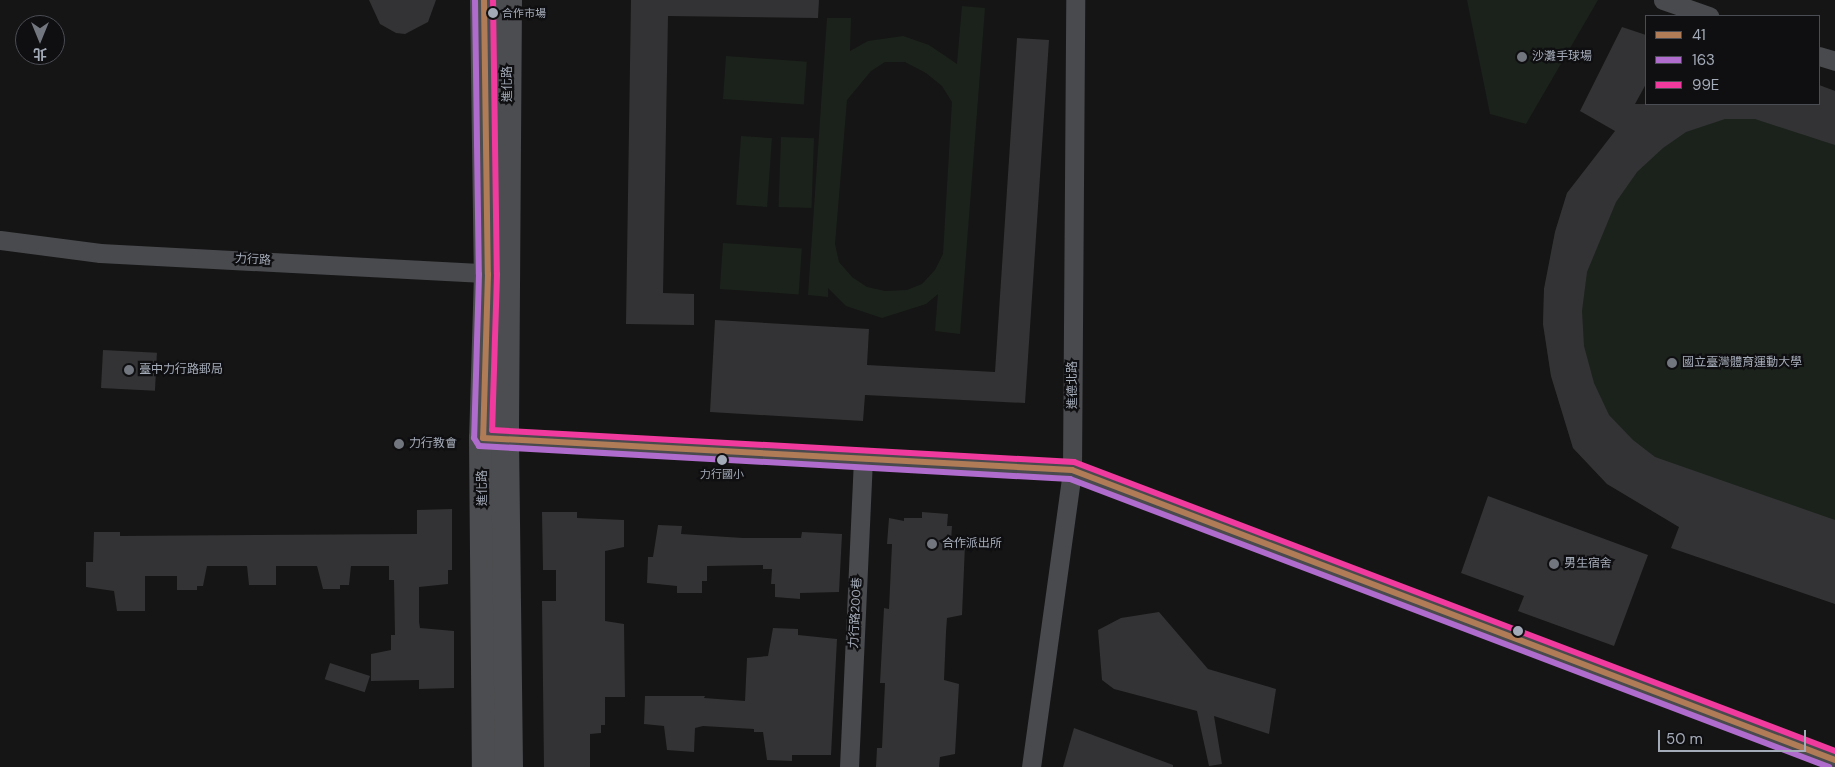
<!DOCTYPE html>
<meta charset="utf-8">
<style>
body{margin:0}
#map{position:relative;width:1835px;height:767px;overflow:hidden;background:#151515;font-family:"DM Sans","Noto Sans TC",sans-serif}
div>[style]{position:absolute}
.green>*{inset:0;background:#1b221b;transform-origin:0 0}
.building>*{inset:0;background:#333335;transform-origin:0 0}
.minor>*{height:19px;margin:-9.5px;padding:0 9.5px;transform-origin:9.5px;border-radius:9.5px;background:#494a4e}
.primary>*{height:28px;margin:-14px;padding:0 14px;transform-origin:14px;border-radius:14px;background:#4c4d50}
.bus-1>*{height:6px;margin:-3px;padding:0 3px;transform-origin:3px;border-radius:3px;background:#b07c57}
.bus-2>*{height:6px;margin:-3px;padding:0 3px;transform-origin:3px;border-radius:3px;background:#b06ccc}
.bus-3>*{height:6px;margin:-3px;padding:0 3px;transform-origin:3px;border-radius:3px;background:#f13a9d}
.dots>*{width:14px;height:14px;translate:-50% -50%;box-sizing:border-box;border:2px solid #0f0f11;border-radius:50%}
span{translate:-50% -50%;white-space:nowrap;text-align:center;line-height:1.15;-webkit-text-stroke:4.5px #0f0f11;paint-order:stroke}
.bus-label{font-size:11px;color:#a4abb8}
.left{translate:0 -50%;text-align:left}
.poi-label{font-size:12px;color:#a4abb8}
.street-label{font-size:12px;color:#a4abb8}
.legend{position:absolute;left:1645px;top:15px;width:175px;height:90px;box-sizing:border-box;background:#0f0f11;border:1px solid #4b4d54;margin:0;padding:6px 9px;list-style:none;font-size:15px;color:#a4abb8}
.legend li{display:flex;align-items:center;gap:10px;height:25px}
.legend b{width:25px;border:1px solid #4b4d54}
.north{position:absolute;left:15px;top:15px;width:50px;height:50px;box-sizing:border-box;background:#0f0f11;border:1px solid #4b4d54;border-radius:50%;rotate:180deg;font-size:14px;font-weight:700;line-height:20px;text-align:center;color:#a4abb8}
.north::after{content:'';display:block;margin:auto;width:18px;height:22px;background:#72767f;clip-path:polygon(50% 0,100% 100%,50% 72%,0 100%)}
.scale{position:absolute;left:1658px;top:730px;width:148px;height:22px;box-sizing:border-box;border:2px solid #a4abb8;border-top:0;padding-left:6px;font-size:15px;line-height:18px;white-space:nowrap;color:#a4abb8;-webkit-text-stroke:4px #0f0f11;paint-order:stroke}
</style>
<div id="map">
<div class="green">
<i style="clip-path:polygon(1467px 0,1598px 0,1526px 124px,1490px 114px)"></i>
<i style="clip-path:polygon(evenodd,962px 6px,985px 8px,960px 334px,935px 331px,938px 294px,926px 304px,882px 318px,846px 306px,828px 288px,828px 297px,808px 295px,827px 18px,851px 18px,850px 51px,868px 41px,903px 36px,929px 45px,957px 64px,962px 6px,885px 62px,905px 62px,926px 73px,942px 86px,952px 102px,943px 254px,935px 270px,922px 284px,907px 290px,885px 291px,867px 287px,852px 277px,839px 262px,835px 244px,847px 100px,871px 71px,885px 62px)"></i>
<i style="left:726px;top:56px;width:81px;height:43px;rotate:4deg"></i>
<i style="clip-path:polygon(1819px 85px,1835px 91px,1835px 604px,1679px 527px,1607px 484px,1573px 448px,1551px 376px,1543px 324px,1544px 289px,1555px 232px,1567px 193px,1642px 106px,1819px 104px)"></i>
<i style="left:741px;top:136px;width:31px;height:69px;rotate:4deg"></i>
<i style="left:781px;top:137px;width:33px;height:70px;rotate:2deg"></i>
<i style="left:723px;top:243px;width:79px;height:46px;rotate:4deg"></i>
</div>
<div class="building">
<i style="clip-path:polygon(369px 0,436px 0,428px 22px,405px 34px,396px 33px,380px 24px)"></i>
<i style="clip-path:polygon(631px 0,819px 0,818px 18px,668px 16px,663px 293px,694px 294px,694px 325px,626px 324px)"></i>
<i style="clip-path:polygon(1622px 27px,1646px 35px,1646px 84px,1635px 104px,1819px 104px,1819px 85px,1835px 91px,1835px 145px,1755px 119px,1725px 119px,1686px 132px,1663px 148px,1637px 172px,1616px 202px,1587px 272px,1582px 311px,1584px 346px,1594px 383px,1609px 415px,1633px 440px,1655px 457px,1835px 520px,1835px 604px,1671px 548px,1679px 527px,1607px 484px,1573px 448px,1551px 376px,1543px 324px,1544px 289px,1555px 232px,1567px 193px,1615px 131px,1580px 111px)"></i>
<i style="clip-path:polygon(1017px 38px,1049px 40px,1025px 403px,865px 395px,863px 421px,710px 412px,715px 320px,869px 329px,867px 365px,995px 372px)"></i>
<i style="left:103px;top:350px;width:54px;height:38px;rotate:3deg"></i>
<i style="clip-path:polygon(1488px 496px,1648px 555px,1614px 646px,1518px 611px,1524px 596px,1461px 573px)"></i>
<i style="clip-path:polygon(452px 509px,452px 570px,448px 570px,448px 584px,419px 587px,419px 622px,420px 628px,454px 631px,454px 688px,419px 689px,419px 680px,371px 681px,371px 654px,391px 650px,391px 635px,395px 635px,394px 580px,389px 580px,389px 566px,351px 566px,349px 585px,340px 585px,340px 589px,323px 589px,317px 566px,276px 566px,276px 585px,249px 585px,247px 566px,207px 566px,203px 586px,197px 586px,197px 590px,177px 590px,177px 576px,145px 576px,145px 611px,117px 611px,114px 591px,86px 587px,86px 562px,93px 562px,94px 532px,120px 532px,120px 536px,417px 534px,417px 510px)"></i>
<i style="clip-path:polygon(542px 512px,577px 512px,577px 518px,624px 520px,624px 547px,605px 551px,605px 621px,624px 624px,625px 697px,605px 697px,605px 725px,601px 725px,601px 733px,590px 734px,590px 767px,544px 767px,542px 601px,556px 601px,556px 570px,543px 570px)"></i>
<i style="clip-path:polygon(922px 512px,948px 514px,947px 526px,952px 526px,951px 541px,965px 545px,962px 615px,947px 618px,946px 632px,944px 680px,959px 684px,955px 754px,940px 757px,939px 767px,876px 767px,877px 748px,882px 748px,885px 683px,880px 683px,884px 608px,889px 609px,892px 544px,887px 544px,889px 518px,904px 521px,904px 518px,922px 518px)"></i>
<i style="clip-path:polygon(658px 525px,682px 526px,681px 534px,743px 538px,801px 538px,802px 532px,842px 534px,839px 592px,800px 593px,800px 599px,775px 597px,775px 584px,771px 584px,772px 569px,763px 569px,763px 565px,707px 566px,707px 581px,702px 581px,702px 593px,677px 593px,677px 586px,647px 583px,648px 557px,653px 557px)"></i>
<i style="clip-path:polygon(1159px 612px,1208px 669px,1276px 689px,1269px 734px,1214px 716px,1222px 764px,1209px 766px,1197px 711px,1114px 689px,1102px 680px,1098px 630px,1121px 618px)"></i>
<i style="clip-path:polygon(773px 628px,798px 629px,798px 635px,837px 639px,831px 755px,792px 755px,792px 761px,767px 760px,763px 732px,754px 732px,754px 729px,703px 726px,695px 728px,694px 752px,667px 750px,664px 726px,644px 724px,645px 696px,705px 696px,704px 698px,745px 701px,747px 658px,768px 656px)"></i>
<i style="left:330px;top:663px;width:42px;height:17px;rotate:18deg"></i>
<i style="clip-path:polygon(1074px 728px,1173px 765px,1173px 767px,1063px 767px)"></i>
</div>
<div class="minor">
<i style="left:1663px;top:0;width:49px;rotate:19.2deg"></i>
<i style="left:1819px;top:56px;width:17px;rotate:17deg"></i>
<i style="left:0;top:240px;width:101px;rotate:7.4deg"></i>
<i style="left:100px;top:253px;width:399px;rotate:3deg"></i>
<i style="left:493px;top:439px;width:580px;rotate:3.06deg"></i>
<i style="left:1072px;top:470px;width:816px;rotate:20.81deg"></i>
<i style="left:849px;top:767px;width:309px;rotate:-87.4deg"></i>
<i style="left:1031px;top:767px;width:300px;rotate:-82.1deg"></i>
<i style="left:1072px;top:470px;width:470px;rotate:-89.6deg"></i>
</div>
<div class="primary">
<i style="left:484px;top:0;width:274px;rotate:89.2deg"></i>
<i style="left:488px;top:274px;width:164px;rotate:91.7deg"></i>
<i style="left:483px;top:438px;width:329px;rotate:89.5deg"></i>
<i style="left:508px;top:0;width:440px;rotate:90.4deg"></i>
<i style="left:505px;top:440px;width:327px;rotate:89.3deg"></i>
</div>
<div class="bus-1">
<i style="left:484px;top:0;width:274px;rotate:89.2deg"></i>
<i style="left:488px;top:274px;width:164px;rotate:91.7deg"></i>
<i style="left:483px;top:438px;width:590px;rotate:3.11deg"></i>
<i style="left:1072px;top:470px;width:816px;rotate:20.81deg"></i>
</div>
<div class="bus-2">
<i style="left:475px;top:0;width:274px;rotate:89.2deg"></i>
<i style="left:479px;top:274px;width:164px;rotate:91.7deg"></i>
<i style="left:474px;top:438px;width:9px;rotate:58deg"></i>
<i style="left:479px;top:446px;width:592px;rotate:3.2deg"></i>
<i style="left:1070px;top:479px;width:812px;rotate:20.78deg"></i>
</div>
<div class="bus-3">
<i style="left:493px;top:0;width:274px;rotate:89.2deg"></i>
<i style="left:497px;top:274px;width:156px;rotate:91.8deg"></i>
<i style="left:492px;top:430px;width:583px;rotate:3.15deg"></i>
<i style="left:1074px;top:462px;width:814px;rotate:20.79deg"></i>
</div>
<div class="dots">
<i style="left:493px;top:13px;background:#a4abb8"></i>
<i style="left:1522px;top:57px;background:#72767f"></i>
<i style="left:1672px;top:363px;background:#72767f"></i>
<i style="left:129px;top:370px;background:#72767f"></i>
<i style="left:399px;top:444px;background:#72767f"></i>
<i style="left:722px;top:460px;background:#a4abb8"></i>
<i style="left:932px;top:544px;background:#72767f"></i>
<i style="left:1554px;top:564px;background:#72767f"></i>
<i style="left:1518px;top:631px;background:#a4abb8"></i>
</div>
<div class="bus-label">
<span class="left" style="left:502px;top:13px">合作市場</span>
<span style="left:722px;top:474px">力行國小</span>
</div>
<div class="poi-label">
<span class="left" style="left:1532px;top:57px">沙灘手球場</span>
<span class="left" style="left:1682px;top:363px">國立臺灣體育運動大學</span>
<span class="left" style="left:139px;top:370px">臺中力行路郵局</span>
<span class="left" style="left:409px;top:444px">力行教會</span>
<span class="left" style="left:942px;top:544px">合作派出所</span>
<span class="left" style="left:1564px;top:564px">男生宿舍</span>
</div>
<div class="street-label">
<span style="left:508px;top:84px;rotate:-90deg">進化路</span>
<span style="left:253px;top:260px;rotate:3deg">力行路</span>
<span style="left:1073px;top:385px;rotate:-90deg">進德北路</span>
<span style="left:483px;top:488px;rotate:-90deg">進化路</span>
<span style="left:856px;top:613px;rotate:-87deg">力行路200巷</span>
</div>
<ul class="legend">
<li><b style="height:6px;background:#b07c57"></b>41</li>
<li><b style="height:6px;background:#b06ccc"></b>163</li>
<li><b style="height:6px;background:#f13a9d"></b>99E</li>
</ul>
<div class="north">北</div>
<div class="scale">50 m</div>
</div>
